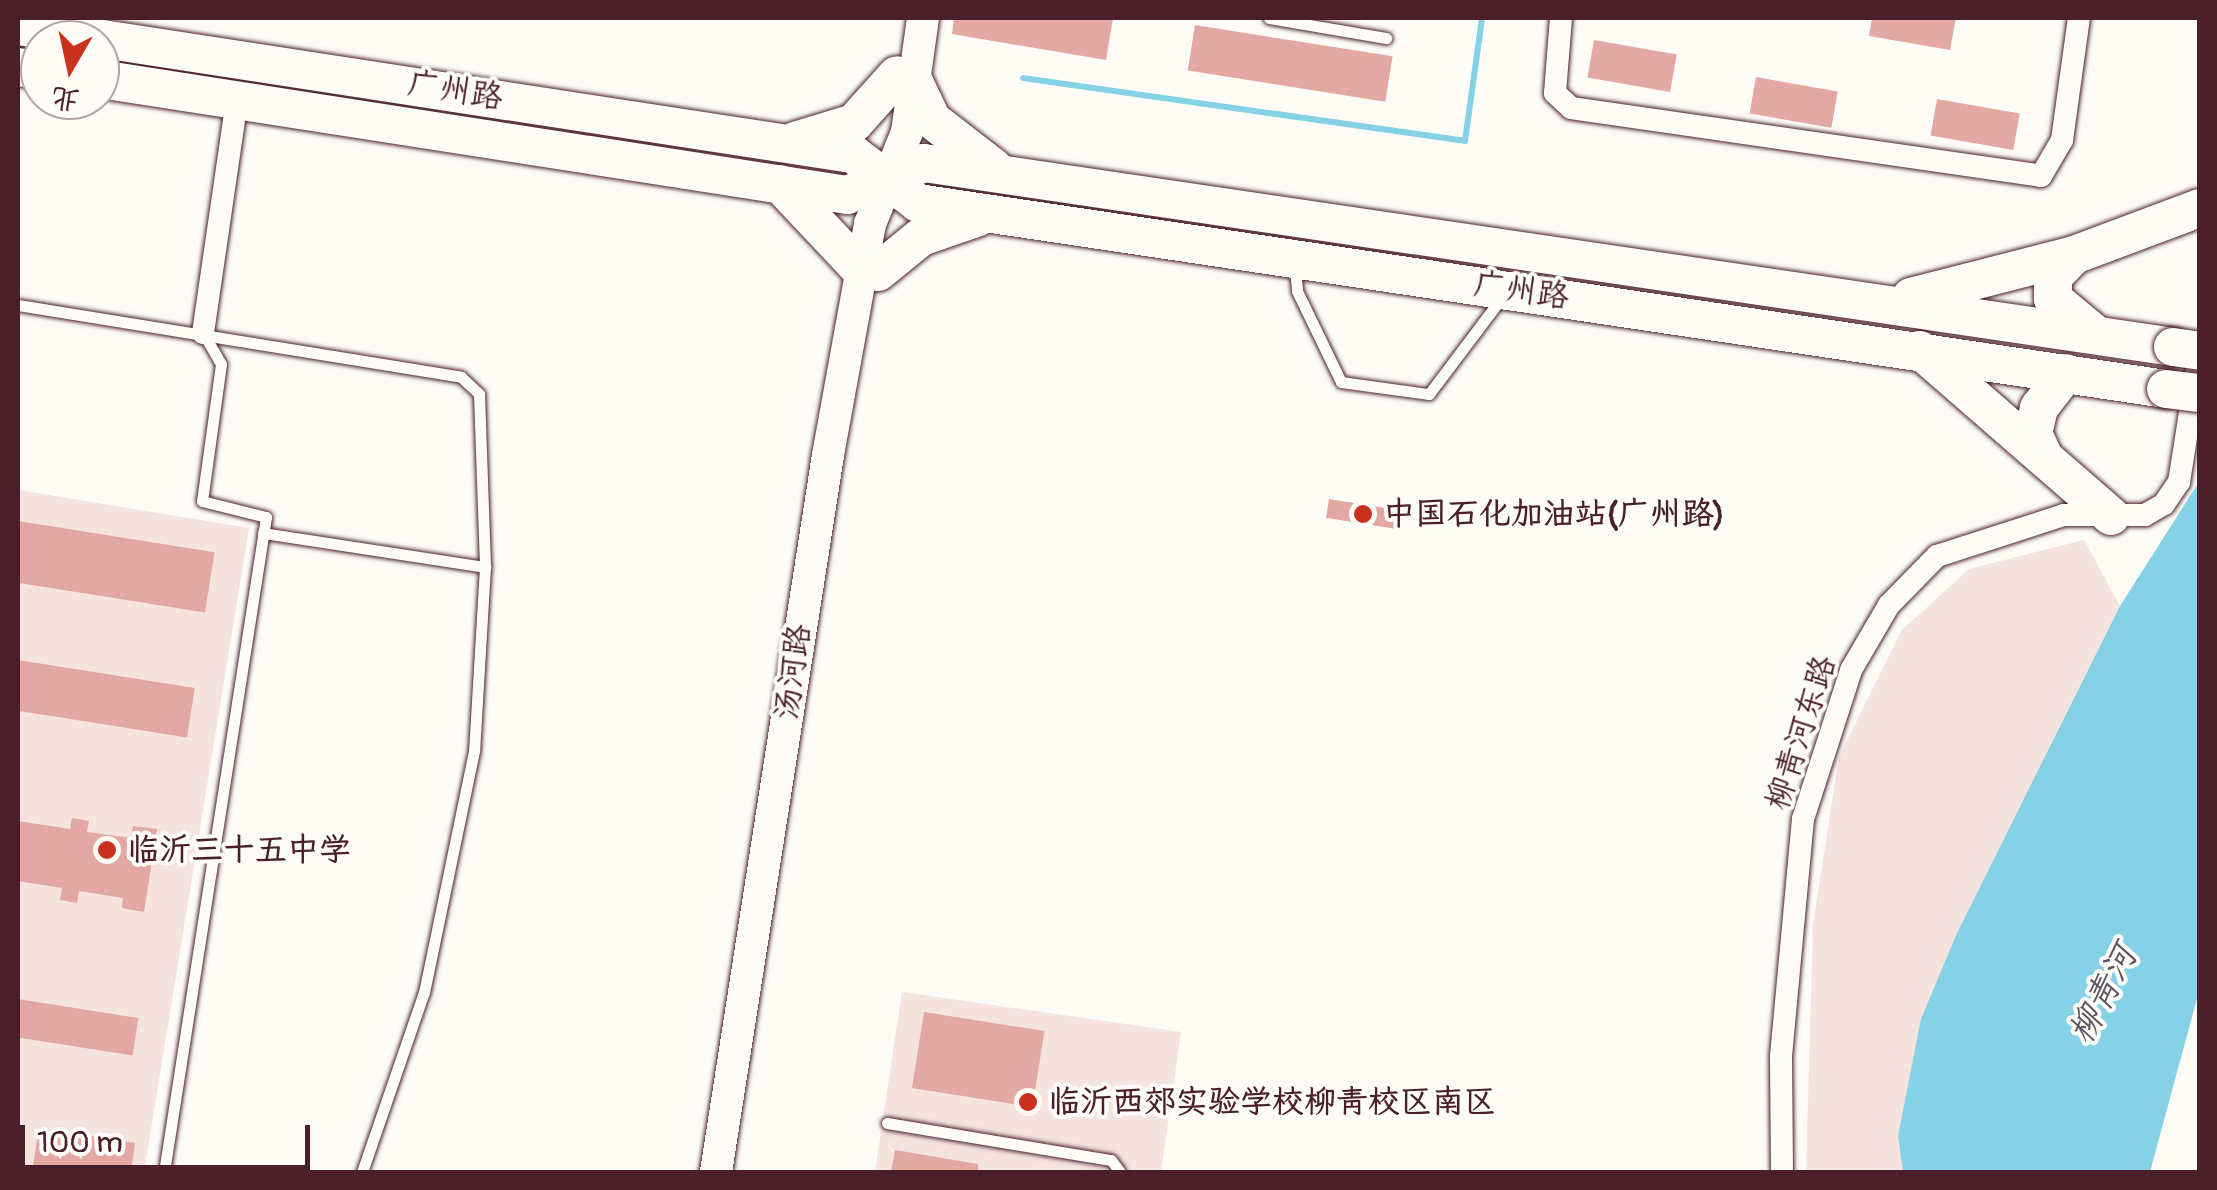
<!DOCTYPE html>
<meta charset="utf-8">
<style>
body{margin:0}
#map{position:relative;width:2217px;height:1190px;overflow:hidden;background:#fdfcf7;font-family:Pangolin,"LXGW WenKai TC",sans-serif}
div>[style]{position:absolute}
.built>*{inset:0;background:#f5e3de}
.water>*{inset:0;background:#85d1e5}
.stream>*{height:6px;margin:-3px;padding:0 3px;transform-origin:3px;border-radius:3px;background:#85d1e5}
.building>*{inset:0;background:#e3a8a3;transform-origin:0 0}
.roads{filter:drop-shadow(0 0 2px #4a1f2b) drop-shadow(0 0 2px #4a1f2b)}
.lane>*{height:11px;margin:-5.5px;padding:0 5.5px;transform-origin:5.5px;border-radius:5.5px;background:#fdfcf7}
.street>*{height:22px;margin:-11px;padding:0 11px;transform-origin:11px;border-radius:11px;background:#fdfcf7}
.secondary>*{height:32px;margin:-16px;padding:0 16px;transform-origin:16px;border-radius:16px;background:#fdfcf7}
.primary>*{height:38px;margin:-19px;padding:0 19px;transform-origin:19px;border-radius:19px;background:#fdfcf7}
.bridges{filter:drop-shadow(0 0 2px #4a1f2b) drop-shadow(0 0 2px #4a1f2b)}
.primary-bridge>*{height:38px;margin:-19px;padding:0 19px;transform-origin:19px;border-radius:19px;background:#fdfcf7}
.dots>*{width:28px;height:28px;translate:-50% -50%;box-sizing:border-box;border:5px solid #fdfcf7;border-radius:50%}
span{translate:-50% -50%;white-space:nowrap;text-align:center;line-height:1.15;-webkit-text-stroke:8px #fdfcf7;paint-order:stroke}
.street-label{font-size:32px;color:#4a1f2b}
.poi-label{font-size:32px;color:#4a1f2b;font-weight:700}
.left{translate:0 -50%;text-align:left}
.water-label{font-size:35px;color:#5c5463;font-style:italic}
.frame{position:absolute;inset:0;border:20px solid #4a1f2b;pointer-events:none}
.north{position:absolute;left:20px;top:20px;width:100px;height:100px;box-sizing:border-box;background:#fdfcf7;border:2px solid #b5a4a5;border-radius:50%;rotate:189deg;font-size:28px;font-weight:700;line-height:40px;text-align:center;color:#4a1f2b}
.north::after{content:'';display:block;margin:auto;width:35px;height:45px;background:#c8321e;clip-path:polygon(50% 0,100% 100%,50% 72%,0 100%)}
.scale{position:absolute;left:20px;top:1125px;width:290px;height:45px;box-sizing:border-box;border:5px solid #4a1f2b;border-top:0;padding-left:12px;font-size:30px;line-height:35px;white-space:nowrap;color:#4a1f2b;-webkit-text-stroke:8px #fdfcf7;paint-order:stroke}
</style>
<div id="map">
<div class="built">
<i style="clip-path:polygon(18px 490px,249px 528px,144px 1172px,18px 1172px)"></i>
<i style="clip-path:polygon(2084px 540px,2120px 606px,1957px 933px,1898px 1136px,1903px 1172px,1806px 1172px,1813px 925px,1839px 757px,1901px 631px,1969px 569px)"></i>
<i style="clip-path:polygon(902px 992px,1181px 1032px,1161px 1172px,875px 1172px)"></i>
</div>
<div class="water">
<i style="clip-path:polygon(2199px 482px,2199px 991px,2150px 1172px,1903px 1172px,1898px 1136px,1921px 1019px,1957px 933px,2120px 606px)"></i>
</div>
<div class="stream">
<i style="left:1023px;top:78px;width:446px;rotate:8.1deg"></i>
<i style="left:1465px;top:141px;width:124px;rotate:-82.1deg"></i>
</div>
<div class="building">
<i style="clip-path:polygon(954px 18px,1113px 18px,1106px 60px,952px 34px)"></i>
<i style="clip-path:polygon(1872px 18px,1956px 18px,1950px 50px,1869px 36px)"></i>
<i style="left:1195px;top:25px;width:200px;height:46px;rotate:9deg"></i>
<i style="left:1594px;top:40px;width:84px;height:38px;rotate:10deg"></i>
<i style="left:1756px;top:77px;width:83px;height:37px;rotate:10deg"></i>
<i style="left:1937px;top:99px;width:84px;height:37px;rotate:10deg"></i>
<i style="left:1329px;top:499px;width:73px;height:19px;rotate:9deg"></i>
<i style="left:18px;top:521px;width:199px;height:61px;rotate:9deg"></i>
<i style="left:18px;top:660px;width:179px;height:50px;rotate:9deg"></i>
<i style="clip-path:polygon(72px 818px,89px 821px,87px 832px,131px 838px,133px 826px,157px 829px,144px 912px,122px 908px,123px 898px,79px 891px,77px 903px,60px 900px,62px 888px,18px 881px,18px 821px,70px 829px)"></i>
<i style="left:18px;top:999px;width:122px;height:38px;rotate:9deg"></i>
<i style="left:924px;top:1012px;width:122px;height:77px;rotate:9deg"></i>
<i style="clip-path:polygon(39px 1128px,135px 1143px,131px 1172px,32px 1172px)"></i>
<i style="clip-path:polygon(895px 1150px,978px 1164px,978px 1172px,891px 1172px)"></i>
</div>
<div class="roads">
<div class="lane">
<i style="left:1269px;top:18px;width:119px;rotate:9.7deg"></i>
<i style="left:1295px;top:267px;width:24px;rotate:85deg"></i>
<i style="left:1297px;top:291px;width:101px;rotate:64.2deg"></i>
<i style="left:1341px;top:382px;width:89px;rotate:7.8deg"></i>
<i style="left:1429px;top:394px;width:121px;rotate:-53deg"></i>
<i style="left:18px;top:305px;width:449px;rotate:9.2deg"></i>
<i style="left:461px;top:377px;width:25px;rotate:43deg"></i>
<i style="left:479px;top:394px;width:173px;rotate:88deg"></i>
<i style="left:485px;top:567px;width:184px;rotate:93.4deg"></i>
<i style="left:474px;top:751px;width:246px;rotate:101.7deg"></i>
<i style="left:424px;top:992px;width:190px;rotate:109deg"></i>
<i style="left:263px;top:533px;width:225px;rotate:8.7deg"></i>
<i style="left:887px;top:1123px;width:227px;rotate:9.4deg"></i>
<i style="left:1111px;top:1160px;width:15px;rotate:53deg"></i>
<i style="left:164px;top:1172px;width:663px;rotate:-81.15deg"></i>
<i style="left:266px;top:517px;width:66px;rotate:-166deg"></i>
<i style="left:202px;top:501px;width:138px;rotate:-82.1deg"></i>
<i style="left:221px;top:364px;width:36px;rotate:-120deg"></i>
</div>
<div class="street">
<i style="left:1561px;top:18px;width:75px;rotate:94.6deg"></i>
<i style="left:1555px;top:93px;width:22px;rotate:43deg"></i>
<i style="left:1571px;top:108px;width:475px;rotate:8.2deg"></i>
<i style="left:2041px;top:176px;width:42px;rotate:-59.7deg"></i>
<i style="left:2062px;top:140px;width:123px;rotate:-82.1deg"></i>
<i style="left:203px;top:333px;width:236px;rotate:-81.7deg"></i>
<i style="left:1782px;top:1172px;width:116px;rotate:-90.5deg"></i>
<i style="left:1781px;top:1056px;width:238px;rotate:-84.7deg"></i>
<i style="left:1803px;top:819px;width:157px;rotate:-72.1deg"></i>
<i style="left:1851px;top:670px;width:75px;rotate:-59.7deg"></i>
<i style="left:1889px;top:605px;width:69px;rotate:-45.6deg"></i>
<i style="left:1937px;top:556px;width:133px;rotate:-17.9deg"></i>
<i style="left:2064px;top:515px;width:81px"></i>
<i style="left:2145px;top:515px;width:22px;rotate:-30deg"></i>
<i style="left:2164px;top:504px;width:27px;rotate:-56deg"></i>
<i style="left:2179px;top:482px;width:134px;rotate:-81deg"></i>
</div>
<div class="secondary">
<i style="left:716px;top:1172px;width:726px;rotate:-81.12deg"></i>
<i style="left:828px;top:455px;width:235px;rotate:-79.7deg"></i>
<i style="left:870px;top:224px;width:99px;rotate:-68.1deg"></i>
<i style="left:907px;top:132px;width:115px;rotate:-82deg"></i>
</div>
<div class="primary">
<i style="left:18px;top:26px;width:845px;rotate:8.72deg"></i>
<i style="left:853px;top:154px;width:81px;rotate:37deg"></i>
<i style="left:918px;top:203px;width:1262px;rotate:8.48deg"></i>
<i style="left:18px;top:67px;width:22px;rotate:8deg"></i>
<i style="left:100px;top:79px;width:756px;rotate:8.83deg"></i>
<i style="left:847px;top:195px;width:83px;rotate:-22.6deg"></i>
<i style="left:924px;top:163px;width:1262px;rotate:8.38deg"></i>
<i style="left:913px;top:80px;width:44px;rotate:64.6deg"></i>
<i style="left:932px;top:120px;width:78px;rotate:37.7deg"></i>
<i style="left:795px;top:141px;width:62px;rotate:-17deg"></i>
<i style="left:854px;top:123px;width:64px;rotate:-48.1deg"></i>
<i style="left:780px;top:184px;width:118px;rotate:46.7deg"></i>
<i style="left:2074px;top:255px;width:30px;rotate:134deg"></i>
<i style="left:2053px;top:277px;width:22px;rotate:90deg"></i>
<i style="left:2053px;top:299px;width:55px;rotate:39.8deg"></i>
<i style="left:878px;top:272px;width:55px;rotate:-39.1deg"></i>
<i style="left:921px;top:237px;width:61px;rotate:-19deg"></i>
<i style="left:1911px;top:297px;width:168px;rotate:-14.4deg"></i>
<i style="left:2074px;top:255px;width:134px;rotate:-20.5deg"></i>
<i style="left:1920px;top:350px;width:253px;rotate:41deg"></i>
<i style="left:2043px;top:455px;width:23px;rotate:-115deg"></i>
<i style="left:2033px;top:434px;width:27px;rotate:-77deg"></i>
<i style="left:2039px;top:408px;width:44px;rotate:-52.4deg"></i>
</div>
</div>
<div class="bridges">
<div class="primary-bridge">
<i style="left:2173px;top:347px;width:27px;rotate:8deg"></i>
<i style="left:2166px;top:389px;width:34px;rotate:7deg"></i>
</div>
</div>
<div class="dots">
<i style="left:1363px;top:514px;background:#c8321e"></i>
<i style="left:107px;top:850px;background:#c8321e"></i>
<i style="left:1028px;top:1102px;background:#c8321e"></i>
</div>
<div class="street-label">
<span style="left:455px;top:91px;rotate:9deg">广州路</span>
<span style="left:1521px;top:291px;rotate:8deg">广州路</span>
<span style="left:793px;top:672px;rotate:-82deg">汤河路</span>
<span style="left:1801px;top:733px;rotate:-72deg">柳青河东路</span>
</div>
<div class="poi-label">
<span class="left" style="left:1383px;top:514px">中国石化加油站(广州路)</span>
<span class="left" style="left:127px;top:850px">临沂三十五中学</span>
<span class="left" style="left:1048px;top:1102px">临沂西郊实验学校柳青校区南区</span>
</div>
<div class="water-label">
<span style="left:2103px;top:994px;rotate:-62deg">柳青河</span>
</div>
<div class="frame"></div>
<div class="north">北</div>
<div class="scale">100 m</div>
</div>
